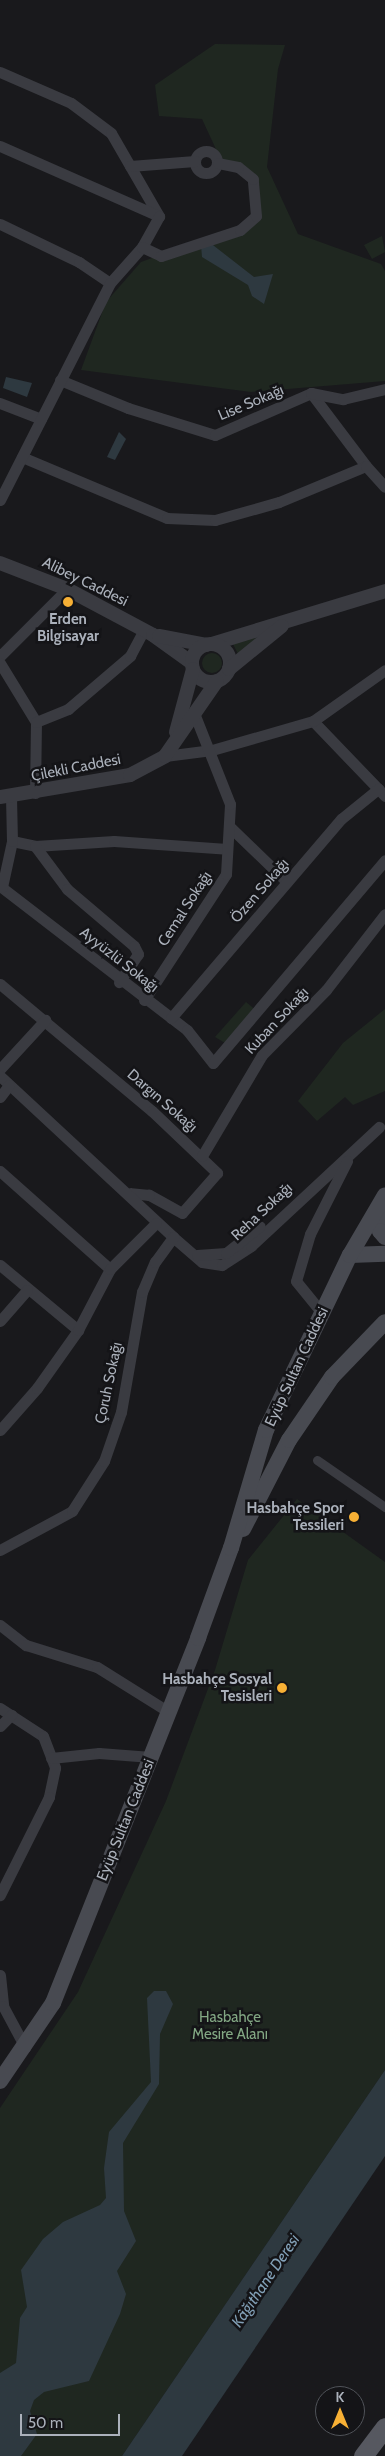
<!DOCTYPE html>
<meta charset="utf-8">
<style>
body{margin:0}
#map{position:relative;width:385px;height:2456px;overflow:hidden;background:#19191c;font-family:Cabin,sans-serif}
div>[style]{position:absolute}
.green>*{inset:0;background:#1f2720}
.round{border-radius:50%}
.water>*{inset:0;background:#2e3940}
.pedestrian>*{height:9px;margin:-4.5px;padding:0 4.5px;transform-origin:4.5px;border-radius:4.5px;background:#3a3b41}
.minor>*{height:11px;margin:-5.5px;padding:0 5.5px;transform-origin:5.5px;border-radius:5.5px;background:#3a3b41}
.minor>.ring{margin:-5.5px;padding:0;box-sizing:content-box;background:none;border:11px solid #3a3b41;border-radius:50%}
.tertiary>*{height:14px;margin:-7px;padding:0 7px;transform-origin:7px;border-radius:7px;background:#3a3b41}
.tertiary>.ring{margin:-7px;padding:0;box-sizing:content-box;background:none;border:14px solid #3a3b41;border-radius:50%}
.secondary>*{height:16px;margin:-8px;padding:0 8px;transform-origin:8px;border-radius:8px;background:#484a51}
.primary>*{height:19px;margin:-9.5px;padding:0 9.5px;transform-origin:9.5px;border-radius:9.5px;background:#565860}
.dots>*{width:14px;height:14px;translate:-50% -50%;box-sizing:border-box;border:2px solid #141417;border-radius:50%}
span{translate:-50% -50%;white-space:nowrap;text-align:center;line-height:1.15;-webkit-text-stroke:5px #141417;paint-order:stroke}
.street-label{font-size:15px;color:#abb1bb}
.poi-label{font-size:15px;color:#abb1bb;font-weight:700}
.right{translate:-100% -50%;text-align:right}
.park-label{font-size:15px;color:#82a783}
.water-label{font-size:16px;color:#82a0b7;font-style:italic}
.north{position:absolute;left:315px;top:2386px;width:50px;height:50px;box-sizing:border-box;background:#141417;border:1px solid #505359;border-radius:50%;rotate:0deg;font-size:14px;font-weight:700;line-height:20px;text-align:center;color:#abb1bb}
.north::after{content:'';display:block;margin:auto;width:18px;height:22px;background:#f7b035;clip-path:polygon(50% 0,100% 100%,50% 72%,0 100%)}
.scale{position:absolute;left:20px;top:2414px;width:100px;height:22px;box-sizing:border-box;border:2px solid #abb1bb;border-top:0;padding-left:6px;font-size:15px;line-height:18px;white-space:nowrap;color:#abb1bb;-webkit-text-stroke:4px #141417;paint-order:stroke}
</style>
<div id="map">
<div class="green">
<i style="clip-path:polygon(215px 44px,285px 45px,278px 69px,267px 167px,298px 234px,381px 264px,385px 271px,385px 381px,251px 392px,81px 370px,106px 302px,141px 262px,260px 219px,259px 182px,221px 160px,202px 119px,159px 116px,155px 85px)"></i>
<i style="clip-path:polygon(382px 236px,385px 252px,372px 259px,364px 245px)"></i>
<i style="clip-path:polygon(261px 635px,238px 654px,233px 644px)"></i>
<i class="round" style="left:202px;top:653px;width:20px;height:20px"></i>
<i style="clip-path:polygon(246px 1002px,257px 1011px,225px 1043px,215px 1037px)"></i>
<i style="clip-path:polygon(385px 1009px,385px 1091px,353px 1105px,345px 1097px,317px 1121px,298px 1101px,343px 1043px)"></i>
<i style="clip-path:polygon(297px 1499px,385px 1562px,385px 2070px,122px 2456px,0 2456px,0 2108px,78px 1992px,166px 1801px,215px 1670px,248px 1560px)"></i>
</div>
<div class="water">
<i style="clip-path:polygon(209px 242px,254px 277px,273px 274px,264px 304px,252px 296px,248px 285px,202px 257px,201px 245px)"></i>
<i style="clip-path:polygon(6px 377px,32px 383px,27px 397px,3px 388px)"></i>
<i style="clip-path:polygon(119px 432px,126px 439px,115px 460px,107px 457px)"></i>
<i style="clip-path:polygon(154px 1991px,166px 1991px,173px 2004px,160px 2034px,159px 2084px,123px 2143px,124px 2211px,136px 2241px,117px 2271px,126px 2294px,120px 2314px,89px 2381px,44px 2392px,34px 2400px,30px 2411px,37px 2434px,21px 2456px,0 2456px,0 2373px,16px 2363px,20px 2318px,27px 2307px,21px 2270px,43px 2239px,63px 2222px,100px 2205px,106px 2198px,104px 2168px,109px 2132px,151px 2082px,147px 1998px)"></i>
<i style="clip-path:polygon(385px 2070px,385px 2156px,182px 2456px,122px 2456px)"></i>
</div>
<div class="pedestrian">
<i style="left:317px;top:1460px;width:83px;rotate:34.7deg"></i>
</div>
<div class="minor">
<i style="left:0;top:72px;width:77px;rotate:23.6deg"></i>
<i style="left:71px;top:103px;width:50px;rotate:36.9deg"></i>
<i style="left:111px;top:133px;width:96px;rotate:60deg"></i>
<i style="left:0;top:146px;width:174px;rotate:23.8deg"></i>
<i class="ring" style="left:195px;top:151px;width:11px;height:11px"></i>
<i style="left:130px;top:166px;width:65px;rotate:-4.4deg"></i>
<i style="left:0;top:224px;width:88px;rotate:25.7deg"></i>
<i style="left:79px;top:262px;width:37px;rotate:34deg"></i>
<i style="left:110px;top:283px;width:48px;rotate:-48.4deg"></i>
<i style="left:142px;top:247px;width:35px;rotate:-61deg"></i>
<i style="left:142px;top:247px;width:21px;rotate:25deg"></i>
<i style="left:161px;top:256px;width:83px;rotate:-18.2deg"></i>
<i style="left:240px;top:230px;width:21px;rotate:-41deg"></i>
<i style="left:256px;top:216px;width:37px;rotate:-95deg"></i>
<i style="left:253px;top:179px;width:19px;rotate:-141deg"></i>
<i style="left:238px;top:167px;width:20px;rotate:-169deg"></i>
<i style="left:60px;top:380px;width:74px;rotate:22.4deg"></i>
<i style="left:128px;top:408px;width:91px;rotate:17.2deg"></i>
<i style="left:215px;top:435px;width:105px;rotate:-23.6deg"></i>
<i style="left:311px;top:393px;width:91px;rotate:53deg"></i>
<i style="left:311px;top:393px;width:33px;rotate:11deg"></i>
<i style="left:343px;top:399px;width:43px;rotate:-13.4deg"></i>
<i style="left:0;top:403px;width:44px;rotate:21.3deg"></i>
<i style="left:22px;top:457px;width:157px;rotate:22.8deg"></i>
<i style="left:167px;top:518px;width:48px;rotate:2.4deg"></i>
<i style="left:215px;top:520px;width:66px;rotate:-15.7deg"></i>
<i style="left:279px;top:502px;width:94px;rotate:-22.5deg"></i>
<i style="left:366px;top:466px;width:28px;rotate:48deg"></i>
<i style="left:0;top:500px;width:243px;rotate:-63.1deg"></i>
<i style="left:0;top:656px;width:95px;rotate:-45deg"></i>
<i style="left:0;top:663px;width:69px;rotate:58.6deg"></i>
<i style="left:313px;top:721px;width:104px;rotate:46.2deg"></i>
<i style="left:165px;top:756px;width:47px;rotate:-7.3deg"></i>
<i style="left:212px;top:750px;width:105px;rotate:-16deg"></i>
<i style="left:313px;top:721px;width:88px;rotate:-35.3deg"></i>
<i style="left:35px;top:793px;width:71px;rotate:-89.2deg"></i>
<i style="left:36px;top:722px;width:35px;rotate:-22deg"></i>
<i style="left:68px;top:709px;width:82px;rotate:-40.5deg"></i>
<i style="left:130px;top:656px;width:30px;rotate:-62deg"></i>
<i style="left:230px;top:827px;width:79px;rotate:44deg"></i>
<i style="left:12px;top:841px;width:24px;rotate:12deg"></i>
<i style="left:35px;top:846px;width:79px;rotate:-3.6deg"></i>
<i style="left:114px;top:841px;width:113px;rotate:4deg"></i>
<i style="left:35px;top:846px;width:54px;rotate:53.3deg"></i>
<i style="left:67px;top:889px;width:88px;rotate:40.4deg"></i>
<i style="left:134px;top:946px;width:9px;rotate:63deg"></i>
<i style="left:138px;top:954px;width:34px;rotate:124deg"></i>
<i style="left:0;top:886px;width:236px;rotate:37.6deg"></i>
<i style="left:187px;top:1030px;width:42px;rotate:51.8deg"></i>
<i style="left:213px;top:1063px;width:266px;rotate:-49.7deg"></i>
<i style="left:2px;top:887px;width:47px;rotate:-77.7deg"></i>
<i style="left:12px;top:841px;width:45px;rotate:-91.3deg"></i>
<i style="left:0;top:984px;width:198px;rotate:39.9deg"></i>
<i style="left:152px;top:1111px;width:90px;rotate:43.6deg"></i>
<i style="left:217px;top:1173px;width:53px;rotate:131.2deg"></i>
<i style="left:182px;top:1213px;width:38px;rotate:-151deg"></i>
<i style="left:149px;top:1195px;width:18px;rotate:-174deg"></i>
<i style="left:144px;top:1000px;width:150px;rotate:-56.9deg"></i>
<i style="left:226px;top:874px;width:70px;rotate:-86.7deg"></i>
<i style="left:230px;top:804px;width:98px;rotate:-111.6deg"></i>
<i style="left:171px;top:1018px;width:262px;rotate:-49.5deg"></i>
<i style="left:341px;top:819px;width:48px;rotate:-39deg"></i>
<i style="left:0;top:1069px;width:67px;rotate:-47.4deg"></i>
<i style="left:0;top:1076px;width:236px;rotate:42.9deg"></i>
<i style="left:173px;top:1237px;width:38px;rotate:41deg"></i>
<i style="left:202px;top:1262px;width:20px;rotate:9deg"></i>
<i style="left:222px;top:1265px;width:35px;rotate:-33deg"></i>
<i style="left:251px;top:1246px;width:175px;rotate:-42.9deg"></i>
<i style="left:0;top:1097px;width:15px;rotate:-53deg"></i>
<i style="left:202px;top:1156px;width:117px;rotate:-59.3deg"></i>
<i style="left:262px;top:1055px;width:91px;rotate:-45.4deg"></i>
<i style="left:326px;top:990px;width:96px;rotate:-52.2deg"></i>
<i style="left:0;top:1171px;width:147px;rotate:41.7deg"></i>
<i style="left:197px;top:1255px;width:29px;rotate:-4deg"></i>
<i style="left:226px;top:1253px;width:43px;rotate:-38.5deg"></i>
<i style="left:0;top:1265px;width:102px;rotate:39.8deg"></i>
<i style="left:322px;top:1313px;width:41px;rotate:-129.1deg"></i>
<i style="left:296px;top:1281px;width:49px;rotate:-73.4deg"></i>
<i style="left:310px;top:1234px;width:82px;rotate:-63.1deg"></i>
<i style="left:0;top:1321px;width:41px;rotate:-48.9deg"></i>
<i style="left:0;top:1430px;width:56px;rotate:-48.6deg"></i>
<i style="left:37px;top:1388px;width:71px;rotate:-54.7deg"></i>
<i style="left:78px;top:1330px;width:69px;rotate:-62.3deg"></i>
<i style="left:110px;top:1269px;width:65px;rotate:-45deg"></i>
<i style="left:0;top:1550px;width:82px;rotate:-28.4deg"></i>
<i style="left:72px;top:1511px;width:59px;rotate:-57.4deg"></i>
<i style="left:104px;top:1461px;width:52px;rotate:-70.9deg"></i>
<i style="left:121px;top:1412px;width:122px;rotate:-80.1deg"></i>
<i style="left:142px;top:1292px;width:33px;rotate:-67deg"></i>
<i style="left:155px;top:1262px;width:31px;rotate:-54deg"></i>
<i style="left:0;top:1625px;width:33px;rotate:38deg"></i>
<i style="left:26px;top:1645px;width:74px;rotate:17.2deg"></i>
<i style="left:97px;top:1667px;width:85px;rotate:32deg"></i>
<i style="left:0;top:1708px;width:51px;rotate:33.1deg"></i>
<i style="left:43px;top:1736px;width:34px;rotate:69deg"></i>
<i style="left:55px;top:1768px;width:30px;rotate:102deg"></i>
<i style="left:49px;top:1797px;width:110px;rotate:116.6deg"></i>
<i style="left:0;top:1726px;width:16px;rotate:-45deg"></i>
<i style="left:51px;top:1758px;width:48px;rotate:-5.9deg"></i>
<i style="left:99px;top:1753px;width:52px;rotate:4.4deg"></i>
<i style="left:0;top:1975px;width:31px;rotate:84deg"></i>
<i style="left:3px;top:2006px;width:47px;rotate:61.8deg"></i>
</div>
<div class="tertiary">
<i style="left:0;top:563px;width:72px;rotate:21.2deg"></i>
<i style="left:67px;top:589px;width:98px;rotate:28.1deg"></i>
<i style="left:153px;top:635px;width:48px;rotate:35.7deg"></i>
<i style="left:159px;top:636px;width:48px;rotate:10.8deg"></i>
<i style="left:212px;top:644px;width:181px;rotate:-17deg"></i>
<i class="ring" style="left:192px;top:644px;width:24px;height:24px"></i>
<i style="left:229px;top:669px;width:68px;rotate:-39.1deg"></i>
<i style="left:176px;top:732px;width:65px;rotate:-74.9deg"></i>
<i style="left:0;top:797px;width:132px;rotate:-9.6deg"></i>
<i style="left:130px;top:775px;width:40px;rotate:-28deg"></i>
<i style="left:165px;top:756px;width:91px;rotate:-55.3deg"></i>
</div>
<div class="secondary">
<i style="left:381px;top:1205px;width:26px;rotate:92deg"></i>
<i style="left:380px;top:1231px;width:8px;rotate:50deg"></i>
<i style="left:350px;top:1255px;width:35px;rotate:-2deg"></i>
<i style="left:243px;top:1529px;width:100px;rotate:-62.7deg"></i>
<i style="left:289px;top:1440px;width:76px;rotate:-55.7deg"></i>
<i style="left:332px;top:1377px;width:76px;rotate:-46.1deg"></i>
<i style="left:0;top:2081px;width:94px;rotate:-55.8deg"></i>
<i style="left:53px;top:2003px;width:393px;rotate:-68.3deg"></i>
<i style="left:198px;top:1638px;width:96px;rotate:-69.9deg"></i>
<i style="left:231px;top:1548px;width:123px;rotate:-73.5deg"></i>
<i style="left:266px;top:1430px;width:194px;rotate:-64.4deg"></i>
<i style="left:350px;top:1255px;width:69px;rotate:-59.7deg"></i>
</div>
<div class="primary">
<i style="left:363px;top:2456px;width:36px;rotate:-53deg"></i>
</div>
<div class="dots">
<i style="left:68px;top:602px;background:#f7b035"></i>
<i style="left:354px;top:1517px;background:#f7b035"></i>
<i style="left:282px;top:1688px;background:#f7b035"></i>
</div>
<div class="street-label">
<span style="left:251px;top:403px;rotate:-23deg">Lise Sokağı</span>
<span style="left:85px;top:582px;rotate:26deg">Alibey Caddesi</span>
<span style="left:76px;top:768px;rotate:-11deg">Çilekli Caddesi</span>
<span style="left:260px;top:891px;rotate:-49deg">Özen Sokağı</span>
<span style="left:185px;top:909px;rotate:-57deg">Cemal Sokağı</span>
<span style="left:119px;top:960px;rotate:38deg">Ayyüzlü Sokağı</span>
<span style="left:277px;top:1021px;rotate:-47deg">Kuban Sokağı</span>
<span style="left:162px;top:1101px;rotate:41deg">Dargın Sokağı</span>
<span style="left:262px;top:1212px;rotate:-43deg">Reha Sokağı</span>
<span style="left:297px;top:1367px;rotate:-65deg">Eyüp Sultan Caddesi</span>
<span style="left:109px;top:1383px;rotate:-78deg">Çoruh Sokağı</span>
<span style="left:126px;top:1820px;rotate:-68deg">Eyüp Sultan Caddesi</span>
</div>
<div class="poi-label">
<span style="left:68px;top:628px">Erden<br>Bilgisayar</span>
<span class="right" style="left:344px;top:1517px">Hasbahçe Spor<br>Tessileri</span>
<span class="right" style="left:272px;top:1688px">Hasbahçe Sosyal<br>Tesisleri</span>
</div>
<div class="park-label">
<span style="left:230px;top:2026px">Hasbahçe<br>Mesire Alanı</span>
</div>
<div class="water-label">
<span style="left:266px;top:2281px;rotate:-56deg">Kâğıthane Deresi</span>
</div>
<div class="north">K</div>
<div class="scale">50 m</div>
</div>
